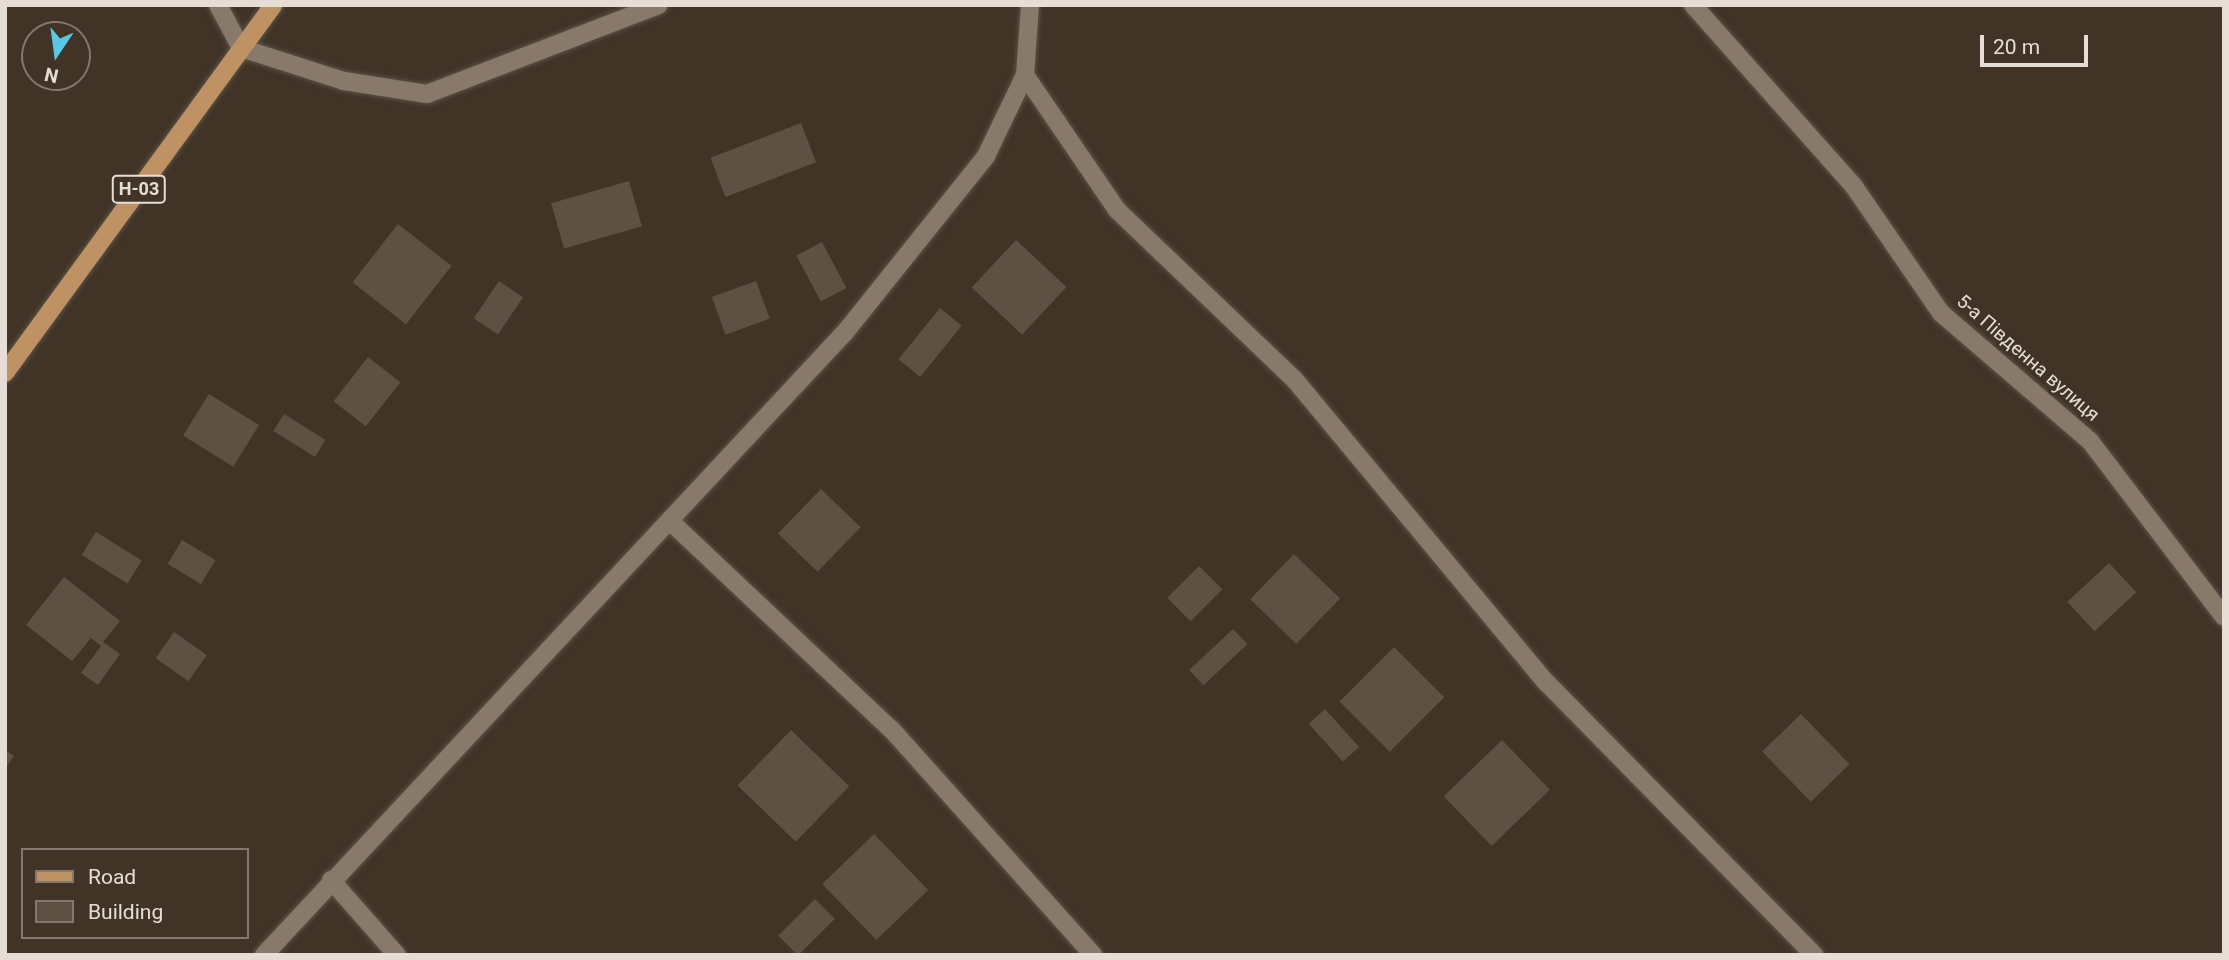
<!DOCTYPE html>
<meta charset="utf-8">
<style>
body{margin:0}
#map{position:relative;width:2229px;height:960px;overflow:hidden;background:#413427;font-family:Roboto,sans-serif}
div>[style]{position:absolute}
.building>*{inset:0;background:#5e5143;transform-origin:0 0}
.roads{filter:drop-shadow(0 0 2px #5c5247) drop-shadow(0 0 2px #5c5247)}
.minor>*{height:18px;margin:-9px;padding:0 9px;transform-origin:9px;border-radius:9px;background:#88796b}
.primary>*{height:18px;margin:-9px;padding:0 9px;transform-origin:9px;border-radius:9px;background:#bf9264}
span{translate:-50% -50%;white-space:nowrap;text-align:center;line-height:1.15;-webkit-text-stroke:5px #413427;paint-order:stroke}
.shield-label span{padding:2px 5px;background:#413427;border:2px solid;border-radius:5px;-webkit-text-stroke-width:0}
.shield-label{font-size:18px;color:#e6ded6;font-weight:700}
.street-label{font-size:19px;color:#e6ded6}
.frame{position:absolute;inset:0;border:7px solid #e6ded6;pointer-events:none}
.legend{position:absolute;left:21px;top:848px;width:228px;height:91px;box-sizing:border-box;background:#413427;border:2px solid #83786d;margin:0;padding:9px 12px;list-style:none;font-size:21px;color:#e6ded6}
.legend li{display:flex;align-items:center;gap:14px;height:35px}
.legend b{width:35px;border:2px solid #83786d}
.north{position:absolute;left:21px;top:21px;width:70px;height:70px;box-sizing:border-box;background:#413427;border:2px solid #83786d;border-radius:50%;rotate:193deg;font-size:19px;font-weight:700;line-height:28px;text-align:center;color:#e6ded6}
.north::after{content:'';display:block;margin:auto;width:24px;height:32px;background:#59c8e4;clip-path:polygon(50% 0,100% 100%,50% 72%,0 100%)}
.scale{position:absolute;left:1980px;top:35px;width:108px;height:32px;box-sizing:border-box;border:4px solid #e6ded6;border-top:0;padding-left:9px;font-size:21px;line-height:24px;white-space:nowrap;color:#e6ded6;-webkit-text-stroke:5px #413427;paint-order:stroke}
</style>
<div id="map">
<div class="building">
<i style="left:801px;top:123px;width:42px;height:97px;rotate:69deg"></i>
<i style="left:629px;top:181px;width:47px;height:81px;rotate:74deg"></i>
<i style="left:398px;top:224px;width:68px;height:74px;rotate:38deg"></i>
<i style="left:1016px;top:240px;width:69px;height:65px;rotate:43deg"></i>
<i style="left:822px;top:242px;width:52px;height:29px;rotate:62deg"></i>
<i style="left:499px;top:281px;width:29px;height:45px;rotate:34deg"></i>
<i style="left:756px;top:281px;width:40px;height:47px;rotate:70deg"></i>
<i style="left:940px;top:308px;width:28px;height:66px;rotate:39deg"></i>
<i style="left:368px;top:357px;width:41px;height:56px;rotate:38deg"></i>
<i style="left:209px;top:394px;width:59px;height:49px;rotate:32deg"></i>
<i style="left:284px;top:414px;width:49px;height:20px;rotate:32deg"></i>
<i style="left:821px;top:489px;width:55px;height:62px;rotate:44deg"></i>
<i style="left:96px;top:532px;width:54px;height:27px;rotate:32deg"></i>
<i style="left:182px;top:540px;width:39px;height:28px;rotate:31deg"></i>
<i style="left:1294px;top:554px;width:64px;height:63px;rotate:44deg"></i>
<i style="left:2109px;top:563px;width:40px;height:57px;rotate:47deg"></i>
<i style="left:1199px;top:566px;width:33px;height:45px;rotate:45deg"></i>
<i style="clip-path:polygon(64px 577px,120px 621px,103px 642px,120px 654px,98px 685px,81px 673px,101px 646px,91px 638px,72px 661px,26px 625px)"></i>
<i style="left:1233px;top:629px;width:21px;height:60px;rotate:47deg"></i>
<i style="left:174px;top:632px;width:40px;height:32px;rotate:35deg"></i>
<i style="left:1394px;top:647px;width:71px;height:77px;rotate:45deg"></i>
<i style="left:1325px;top:709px;width:51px;height:22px;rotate:48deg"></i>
<i style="left:1801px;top:714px;width:70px;height:54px;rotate:46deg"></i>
<i style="left:791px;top:730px;width:81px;height:77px;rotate:44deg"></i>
<i style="left:1502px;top:740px;width:69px;height:81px;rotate:46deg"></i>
<i style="clip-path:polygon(5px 750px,14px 756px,5px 769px)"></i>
<i style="left:874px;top:834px;width:78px;height:72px;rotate:46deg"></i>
<i style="left:815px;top:899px;width:28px;height:52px;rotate:45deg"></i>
</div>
<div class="roads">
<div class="minor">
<i style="left:218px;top:5px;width:49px;rotate:61.9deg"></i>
<i style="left:241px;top:48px;width:108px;rotate:17.8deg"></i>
<i style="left:344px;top:81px;width:84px;rotate:8.9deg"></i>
<i style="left:427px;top:94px;width:248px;rotate:-21deg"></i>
<i style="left:1693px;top:5px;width:241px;rotate:48.4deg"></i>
<i style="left:1853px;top:185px;width:155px;rotate:55.5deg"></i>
<i style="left:1941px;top:313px;width:196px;rotate:40.7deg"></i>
<i style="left:2090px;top:441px;width:221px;rotate:52.7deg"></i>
<i style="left:1025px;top:75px;width:163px;rotate:55.7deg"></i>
<i style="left:1117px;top:210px;width:245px;rotate:43.7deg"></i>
<i style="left:1294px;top:379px;width:394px;rotate:50.3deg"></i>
<i style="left:1546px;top:682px;width:383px;rotate:45.5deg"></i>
<i style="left:671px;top:522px;width:303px;rotate:43.3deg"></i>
<i style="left:892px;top:730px;width:302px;rotate:48.2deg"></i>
<i style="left:331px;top:880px;width:100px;rotate:48.7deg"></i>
<i style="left:264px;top:955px;width:853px;rotate:-46.99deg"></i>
<i style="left:846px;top:331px;width:224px;rotate:-51.3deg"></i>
<i style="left:986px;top:156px;width:90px;rotate:-64.3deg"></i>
<i style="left:1025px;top:75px;width:70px;rotate:-85.9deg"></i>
</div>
<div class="primary">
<i style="left:5px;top:373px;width:455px;rotate:-53.9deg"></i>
</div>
</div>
<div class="shield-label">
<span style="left:139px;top:189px">Н-03</span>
</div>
<div class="street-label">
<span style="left:2028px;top:358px;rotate:41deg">5-а Південна вулиця</span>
</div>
<div class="frame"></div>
<ul class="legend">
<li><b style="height:9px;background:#bf9264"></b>Road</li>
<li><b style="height:19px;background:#5e5143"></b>Building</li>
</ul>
<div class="north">N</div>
<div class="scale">20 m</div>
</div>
